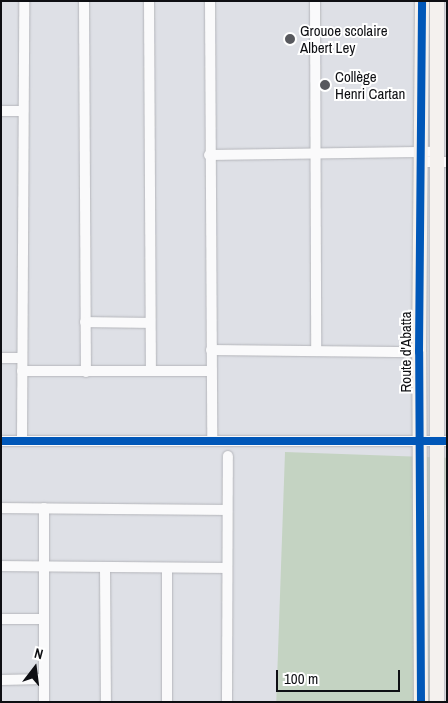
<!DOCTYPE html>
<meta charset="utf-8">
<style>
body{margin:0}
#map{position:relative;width:448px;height:703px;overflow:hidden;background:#dee0e6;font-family:"Archivo Narrow",sans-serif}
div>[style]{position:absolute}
.green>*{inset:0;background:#c4d3c2;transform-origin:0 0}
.roads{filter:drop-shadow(0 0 1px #b4b5ba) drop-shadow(0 0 1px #b4b5ba)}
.street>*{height:10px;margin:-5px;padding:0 5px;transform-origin:5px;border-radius:5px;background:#fafafb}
.secondary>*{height:14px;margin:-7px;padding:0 7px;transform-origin:7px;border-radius:7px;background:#f4f1ee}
.cycleway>*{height:8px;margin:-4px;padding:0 4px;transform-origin:4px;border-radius:4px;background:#0057b8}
.dots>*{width:14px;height:14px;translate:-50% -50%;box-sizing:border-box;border:2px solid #fff;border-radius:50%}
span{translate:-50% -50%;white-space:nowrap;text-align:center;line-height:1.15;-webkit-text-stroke:4px #fff;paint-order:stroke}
.poi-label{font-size:15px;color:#0e0f13}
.left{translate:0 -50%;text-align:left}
.street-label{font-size:15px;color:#0e0f13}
.frame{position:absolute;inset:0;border:2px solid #0e0f13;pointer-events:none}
.north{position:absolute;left:10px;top:643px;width:50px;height:50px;-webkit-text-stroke:4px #fff;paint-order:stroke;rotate:15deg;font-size:14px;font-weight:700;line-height:20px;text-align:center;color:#0e0f13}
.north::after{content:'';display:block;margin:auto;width:18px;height:22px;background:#0e0f13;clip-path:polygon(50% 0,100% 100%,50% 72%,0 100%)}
.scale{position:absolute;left:276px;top:670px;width:124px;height:22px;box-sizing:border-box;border:2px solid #0e0f13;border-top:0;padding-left:6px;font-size:15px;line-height:18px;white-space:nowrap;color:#0e0f13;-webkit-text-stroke:4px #fff;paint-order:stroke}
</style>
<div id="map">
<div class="green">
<i style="left:285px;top:452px;width:162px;height:250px;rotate:2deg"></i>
</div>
<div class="roads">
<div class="street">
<i style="left:84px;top:1px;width:371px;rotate:89.7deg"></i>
<i style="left:149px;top:1px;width:370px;rotate:89.7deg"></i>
<i style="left:210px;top:1px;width:440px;rotate:89.7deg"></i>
<i style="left:315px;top:1px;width:349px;rotate:89.8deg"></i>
<i style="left:1px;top:111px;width:21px"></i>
<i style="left:209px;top:155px;width:226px;rotate:-0.8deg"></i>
<i style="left:420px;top:162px;width:27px"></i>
<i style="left:85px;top:322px;width:65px;rotate:0.9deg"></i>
<i style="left:211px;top:350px;width:208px;rotate:0.6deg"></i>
<i style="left:1px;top:358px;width:21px"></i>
<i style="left:22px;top:371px;width:189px"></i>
<i style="left:1px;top:441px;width:446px"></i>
<i style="left:22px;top:441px;width:440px;rotate:-89.7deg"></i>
<i style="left:1px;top:508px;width:225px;rotate:0.5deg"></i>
<i style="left:44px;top:508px;width:194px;rotate:90deg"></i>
<i style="left:1px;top:566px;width:225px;rotate:0.5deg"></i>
<i style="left:105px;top:568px;width:134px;rotate:89.6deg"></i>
<i style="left:1px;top:619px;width:43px"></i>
<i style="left:1px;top:680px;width:43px;rotate:-1.3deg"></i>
<i style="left:167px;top:702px;width:134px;rotate:-90deg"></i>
<i style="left:227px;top:702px;width:246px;rotate:-89.8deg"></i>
</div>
<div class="secondary">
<i style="left:421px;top:702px;width:350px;rotate:-90.3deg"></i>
<i style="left:419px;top:352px;width:351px;rotate:-89.5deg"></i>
<i style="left:437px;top:702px;width:701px;rotate:-90deg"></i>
</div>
</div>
<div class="cycleway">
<i style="left:1px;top:441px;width:446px"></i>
<i style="left:421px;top:702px;width:350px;rotate:-90.3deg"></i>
<i style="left:419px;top:352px;width:351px;rotate:-89.5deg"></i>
</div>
<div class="dots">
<i style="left:290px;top:39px;background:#57585d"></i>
<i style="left:325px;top:85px;background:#57585d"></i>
</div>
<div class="poi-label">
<span class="left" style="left:300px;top:39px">Grouoe scolaire<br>Albert Ley</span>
<span class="left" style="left:335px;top:85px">Collège<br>Henri Cartan</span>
</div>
<div class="street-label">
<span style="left:406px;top:352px;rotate:-90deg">Route d'Abatta</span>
</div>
<div class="frame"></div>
<div class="north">N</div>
<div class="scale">100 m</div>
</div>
